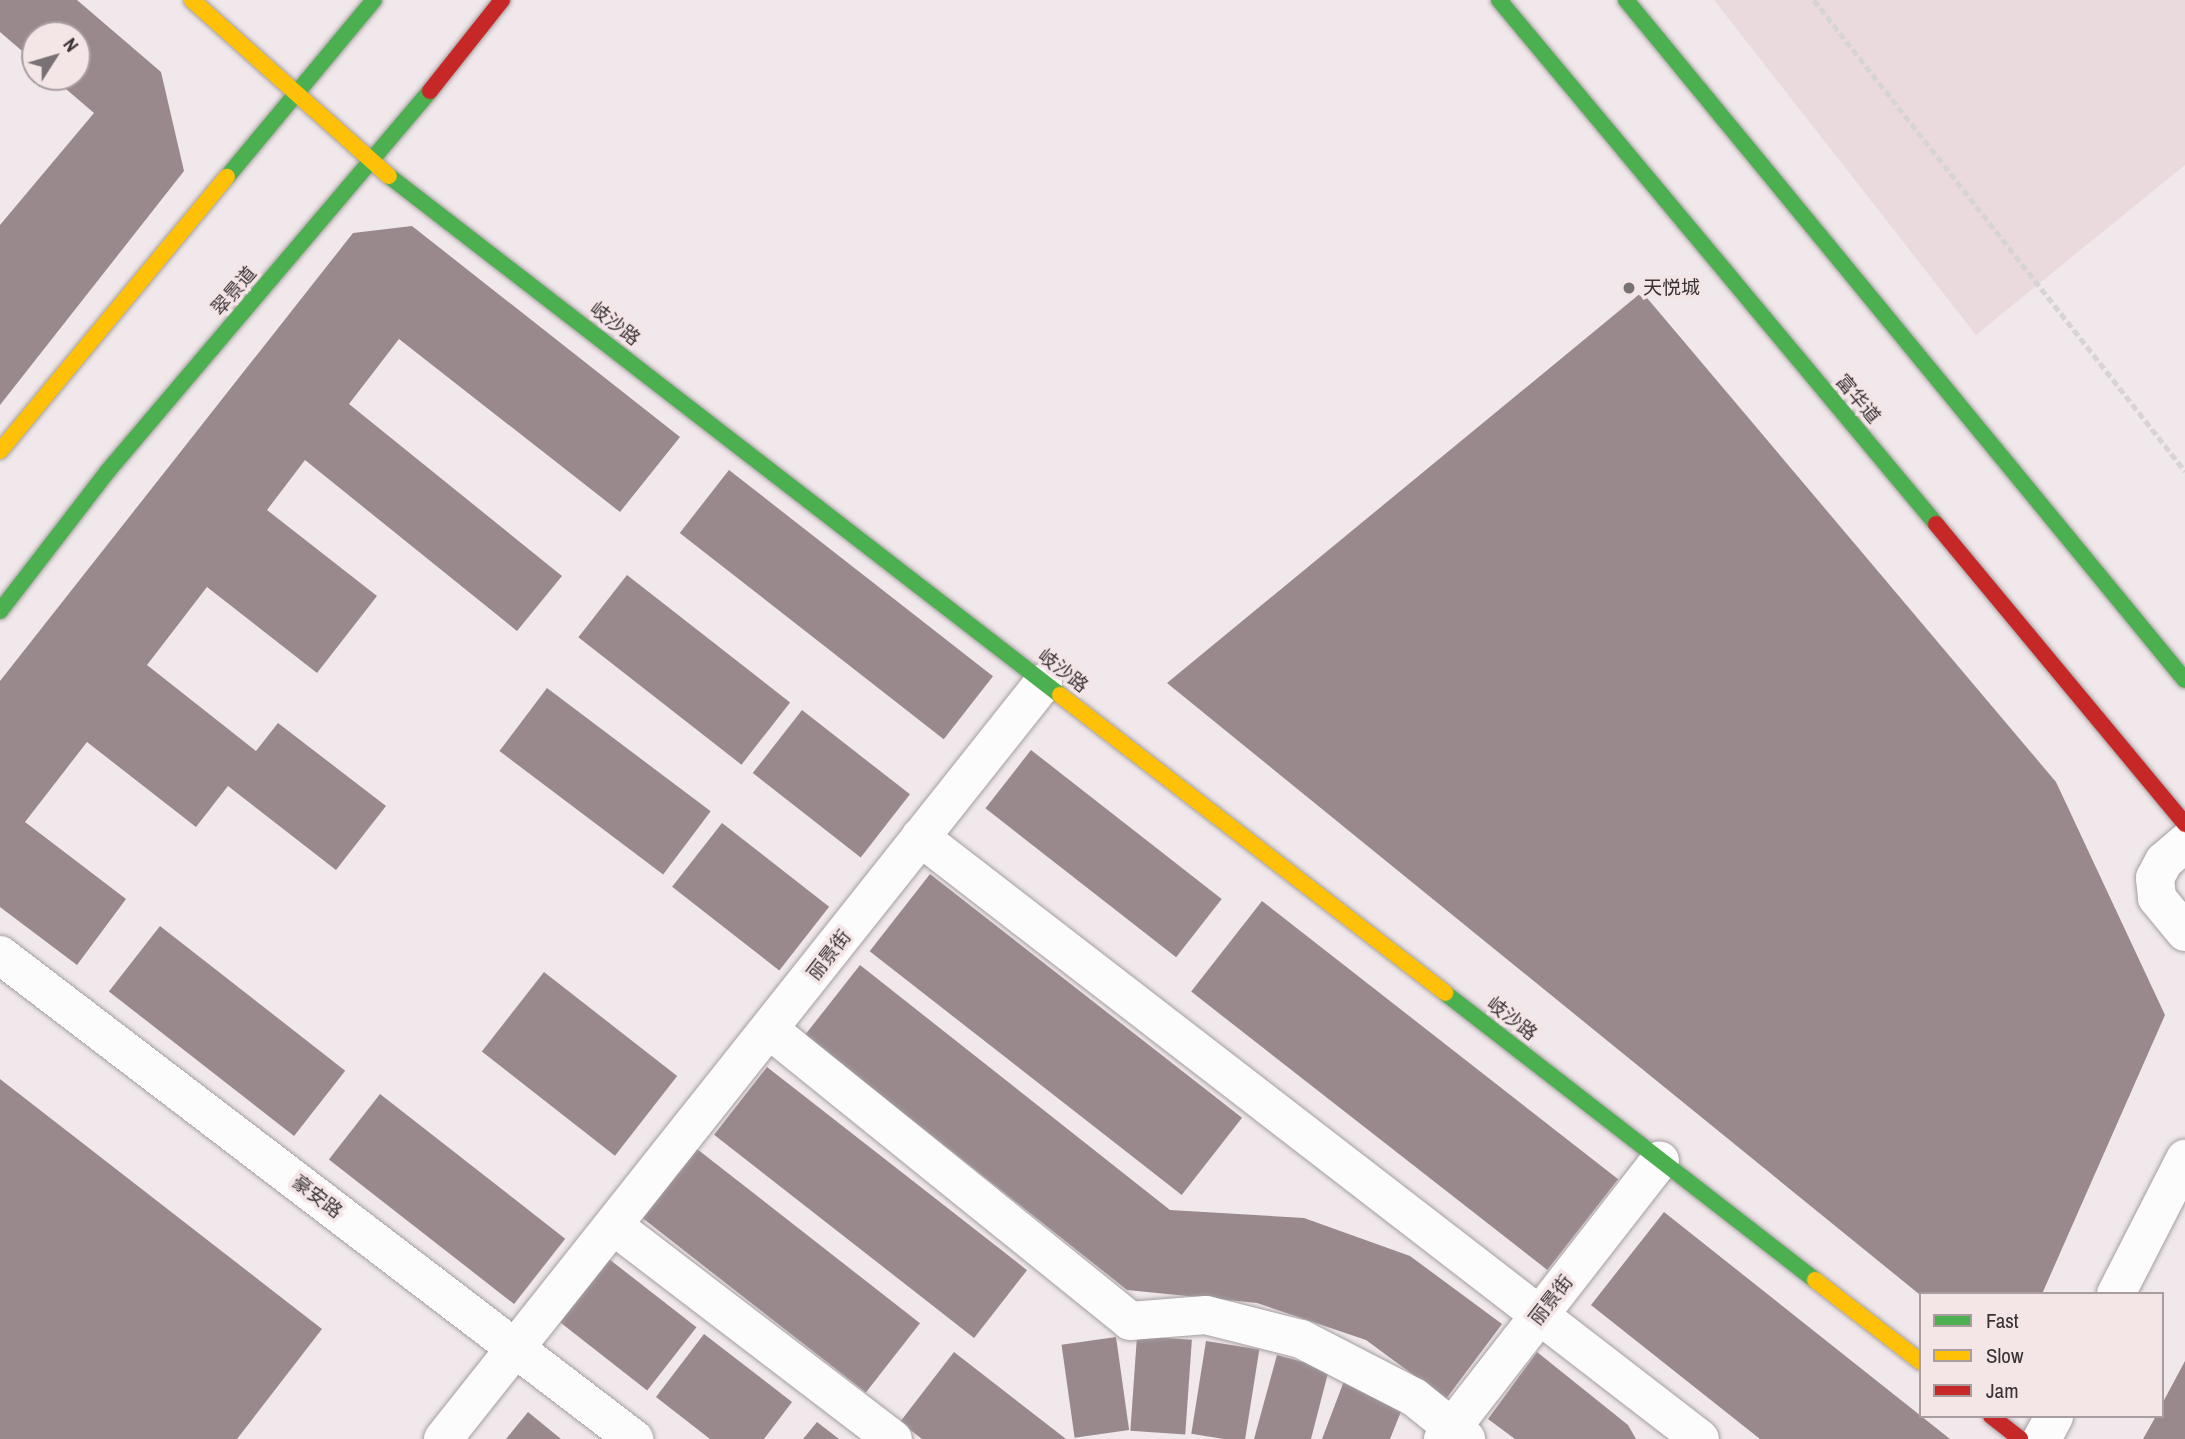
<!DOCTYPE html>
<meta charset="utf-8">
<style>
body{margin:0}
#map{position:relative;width:2185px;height:1439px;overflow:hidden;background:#f0e8ea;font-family:"Archivo Narrow","Noto Sans SC",sans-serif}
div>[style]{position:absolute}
.built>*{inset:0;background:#ebdadd}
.building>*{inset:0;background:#99898d;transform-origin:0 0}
.path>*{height:4.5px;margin-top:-2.25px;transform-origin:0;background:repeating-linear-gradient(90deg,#d7d4d6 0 7px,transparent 0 10.5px)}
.roads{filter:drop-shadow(0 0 2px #a59ea0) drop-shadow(0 0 2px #a59ea0)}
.street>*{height:38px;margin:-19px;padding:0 19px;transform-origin:19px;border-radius:19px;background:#fdfcfc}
.fast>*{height:16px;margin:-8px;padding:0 8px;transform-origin:8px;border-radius:8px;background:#4caf50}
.slow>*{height:16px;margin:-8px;padding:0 8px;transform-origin:8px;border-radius:8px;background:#ffc107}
.jam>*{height:16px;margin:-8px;padding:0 8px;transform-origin:8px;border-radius:8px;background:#c62828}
.dots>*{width:19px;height:19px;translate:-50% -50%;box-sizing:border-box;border:4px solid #f4e5e7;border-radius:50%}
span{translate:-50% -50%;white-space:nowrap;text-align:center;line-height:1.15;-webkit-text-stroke:7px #f4e5e7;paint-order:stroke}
.poi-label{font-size:19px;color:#393334}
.left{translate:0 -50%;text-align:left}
.street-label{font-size:19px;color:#393334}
.legend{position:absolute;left:1919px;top:1292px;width:245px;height:126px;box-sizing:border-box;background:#f4e5e7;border:2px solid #a99e9f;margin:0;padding:9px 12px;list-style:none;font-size:21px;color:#393334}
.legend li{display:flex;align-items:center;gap:14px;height:35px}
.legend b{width:35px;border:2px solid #a99e9f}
.north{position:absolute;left:21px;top:21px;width:70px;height:70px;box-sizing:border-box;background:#f4e5e7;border:2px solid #a99e9f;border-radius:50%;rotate:53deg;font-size:19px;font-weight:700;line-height:28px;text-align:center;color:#393334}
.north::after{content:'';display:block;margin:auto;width:24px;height:32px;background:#797274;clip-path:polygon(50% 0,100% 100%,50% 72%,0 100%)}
</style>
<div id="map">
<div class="built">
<i style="clip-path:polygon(1714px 0,2185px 0,2185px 165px,1976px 335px)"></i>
</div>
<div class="building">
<i style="clip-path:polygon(0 0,77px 0,161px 72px,184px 171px,0 405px,0 225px,94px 113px,52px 77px,77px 77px,77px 35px,35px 35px,35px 62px,0 32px)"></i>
<i style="clip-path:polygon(412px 226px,680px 437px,620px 512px,399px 339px,349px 404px,562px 576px,517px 631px,305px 460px,267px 510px,377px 596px,317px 673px,207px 587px,147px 665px,256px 751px,278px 723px,386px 806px,336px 870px,228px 786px,196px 827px,87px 742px,25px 822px,126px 899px,77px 965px,0 907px,0 681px,353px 233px)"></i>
<i style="clip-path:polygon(1642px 292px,2056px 782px,2165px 1015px,2042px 1294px,1919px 1294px,1167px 683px)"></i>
<i style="left:729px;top:470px;width:335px;height:80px;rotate:38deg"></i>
<i style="left:627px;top:575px;width:207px;height:79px;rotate:38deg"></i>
<i style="left:547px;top:688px;width:205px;height:79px;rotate:37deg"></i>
<i style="left:802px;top:710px;width:137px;height:80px;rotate:38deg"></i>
<i style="left:1031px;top:750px;width:242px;height:74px;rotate:38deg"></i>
<i style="left:722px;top:823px;width:136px;height:81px;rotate:38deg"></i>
<i style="left:930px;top:874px;width:396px;height:98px;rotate:38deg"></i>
<i style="left:1262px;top:901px;width:452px;height:115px;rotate:38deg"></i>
<i style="left:160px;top:926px;width:235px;height:83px;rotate:38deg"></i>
<i style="clip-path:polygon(860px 965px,1170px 1210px,1304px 1218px,1410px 1256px,1502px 1324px,1446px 1399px,1366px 1340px,1257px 1303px,1127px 1290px,805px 1035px)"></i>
<i style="left:544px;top:972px;width:169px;height:101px;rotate:38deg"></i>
<i style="left:767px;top:1067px;width:330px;height:86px;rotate:38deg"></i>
<i style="clip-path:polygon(0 1079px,322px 1329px,237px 1439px,0 1439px)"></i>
<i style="left:380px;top:1094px;width:235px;height:83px;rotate:38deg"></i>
<i style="left:697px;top:1149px;width:283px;height:88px;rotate:38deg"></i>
<i style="clip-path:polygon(1664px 1212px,1921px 1416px,1950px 1439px,1760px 1439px,1591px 1305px)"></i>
<i style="left:609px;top:1259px;width:111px;height:80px;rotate:38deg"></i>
<i style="clip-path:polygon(704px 1334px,792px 1402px,764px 1439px,710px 1439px,656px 1397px)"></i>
<i style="left:1137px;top:1336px;width:55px;height:95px;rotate:4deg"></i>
<i style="left:1116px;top:1337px;width:94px;height:55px;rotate:82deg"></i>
<i style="left:1206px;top:1341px;width:54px;height:94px;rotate:9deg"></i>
<i style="clip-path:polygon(954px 1352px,1066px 1439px,922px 1439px,900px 1422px)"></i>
<i style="clip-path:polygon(1537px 1352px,1628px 1425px,1636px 1439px,1515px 1439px,1488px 1419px)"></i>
<i style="clip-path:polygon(1277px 1355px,1329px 1369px,1311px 1439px,1254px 1439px)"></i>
<i style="clip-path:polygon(2185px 1361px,2185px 1439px,2143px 1439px,2156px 1416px,2162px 1416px,2162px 1404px)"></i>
<i style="clip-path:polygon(1344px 1381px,1404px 1404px,1390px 1439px,1322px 1439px)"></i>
<i style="clip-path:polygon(528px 1412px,561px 1439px,506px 1439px)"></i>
<i style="clip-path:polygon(817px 1422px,839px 1439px,803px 1439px)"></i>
</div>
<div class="path">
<i style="left:1814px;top:0;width:600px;rotate:51.77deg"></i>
</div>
<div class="roads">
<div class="street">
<i style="left:920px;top:837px;width:985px;rotate:37.66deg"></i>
<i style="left:2185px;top:843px;width:28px;rotate:139deg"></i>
<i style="left:2164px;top:861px;width:19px;rotate:118deg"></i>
<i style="left:2155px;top:878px;width:20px;rotate:84deg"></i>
<i style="left:2157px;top:898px;width:44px;rotate:50.5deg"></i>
<i style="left:0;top:955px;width:798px;rotate:37.36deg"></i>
<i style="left:771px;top:1031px;width:461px;rotate:38.9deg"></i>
<i style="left:1130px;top:1321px;width:76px;rotate:-4.5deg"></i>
<i style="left:1206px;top:1315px;width:98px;rotate:14.2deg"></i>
<i style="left:1301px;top:1339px;width:127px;rotate:27.2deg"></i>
<i style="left:1414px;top:1397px;width:67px;rotate:38.9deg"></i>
<i style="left:614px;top:1226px;width:351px;rotate:37.4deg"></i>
<i style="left:2116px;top:1294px;width:152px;rotate:-62.9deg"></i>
<i style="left:443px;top:1439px;width:965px;rotate:-51.56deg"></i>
<i style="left:1443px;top:1439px;width:353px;rotate:-52.1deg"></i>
<i style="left:2042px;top:1439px;width:26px;rotate:-62deg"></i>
</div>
<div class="fast">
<i style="left:1499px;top:0;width:682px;rotate:50.17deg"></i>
<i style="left:1626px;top:0;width:880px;rotate:50.58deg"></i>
<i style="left:389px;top:176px;width:848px;rotate:37.72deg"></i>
<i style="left:227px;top:177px;width:230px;rotate:-50.3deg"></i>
<i style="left:0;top:611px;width:175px;rotate:-52.4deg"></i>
<i style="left:107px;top:472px;width:499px;rotate:-49.7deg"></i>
<i style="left:1445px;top:993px;width:468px;rotate:37.8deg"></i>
</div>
<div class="slow">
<i style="left:192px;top:0;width:264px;rotate:41.8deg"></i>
<i style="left:0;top:451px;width:356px;rotate:-50.4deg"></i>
<i style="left:1060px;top:695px;width:487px;rotate:37.7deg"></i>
<i style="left:1815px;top:1280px;width:134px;rotate:37.7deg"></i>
</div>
<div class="jam">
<i style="left:430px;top:91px;width:116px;rotate:-51.6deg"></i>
<i style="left:1936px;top:524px;width:390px;rotate:50.3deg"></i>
<i style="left:1991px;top:1416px;width:37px;rotate:38deg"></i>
</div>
</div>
<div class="dots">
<i style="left:1629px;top:288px;background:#797274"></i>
</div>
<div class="poi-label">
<span class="left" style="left:1643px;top:288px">天悦城</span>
</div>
<div class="street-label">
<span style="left:234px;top:291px;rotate:-49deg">翠景道</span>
<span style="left:615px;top:324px;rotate:38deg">岐沙路</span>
<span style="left:1858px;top:399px;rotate:50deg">富华道</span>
<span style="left:1063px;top:671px;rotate:38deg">岐沙路</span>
<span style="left:829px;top:955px;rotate:-52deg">丽景街</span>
<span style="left:1512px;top:1019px;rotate:38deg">岐沙路</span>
<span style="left:317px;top:1197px;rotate:37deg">豪安路</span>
<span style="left:1551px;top:1300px;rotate:-52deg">丽景街</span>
</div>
<ul class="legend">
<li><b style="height:9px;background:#4caf50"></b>Fast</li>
<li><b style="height:9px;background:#ffc107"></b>Slow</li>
<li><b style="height:9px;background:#c62828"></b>Jam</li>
</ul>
<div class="north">N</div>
</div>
